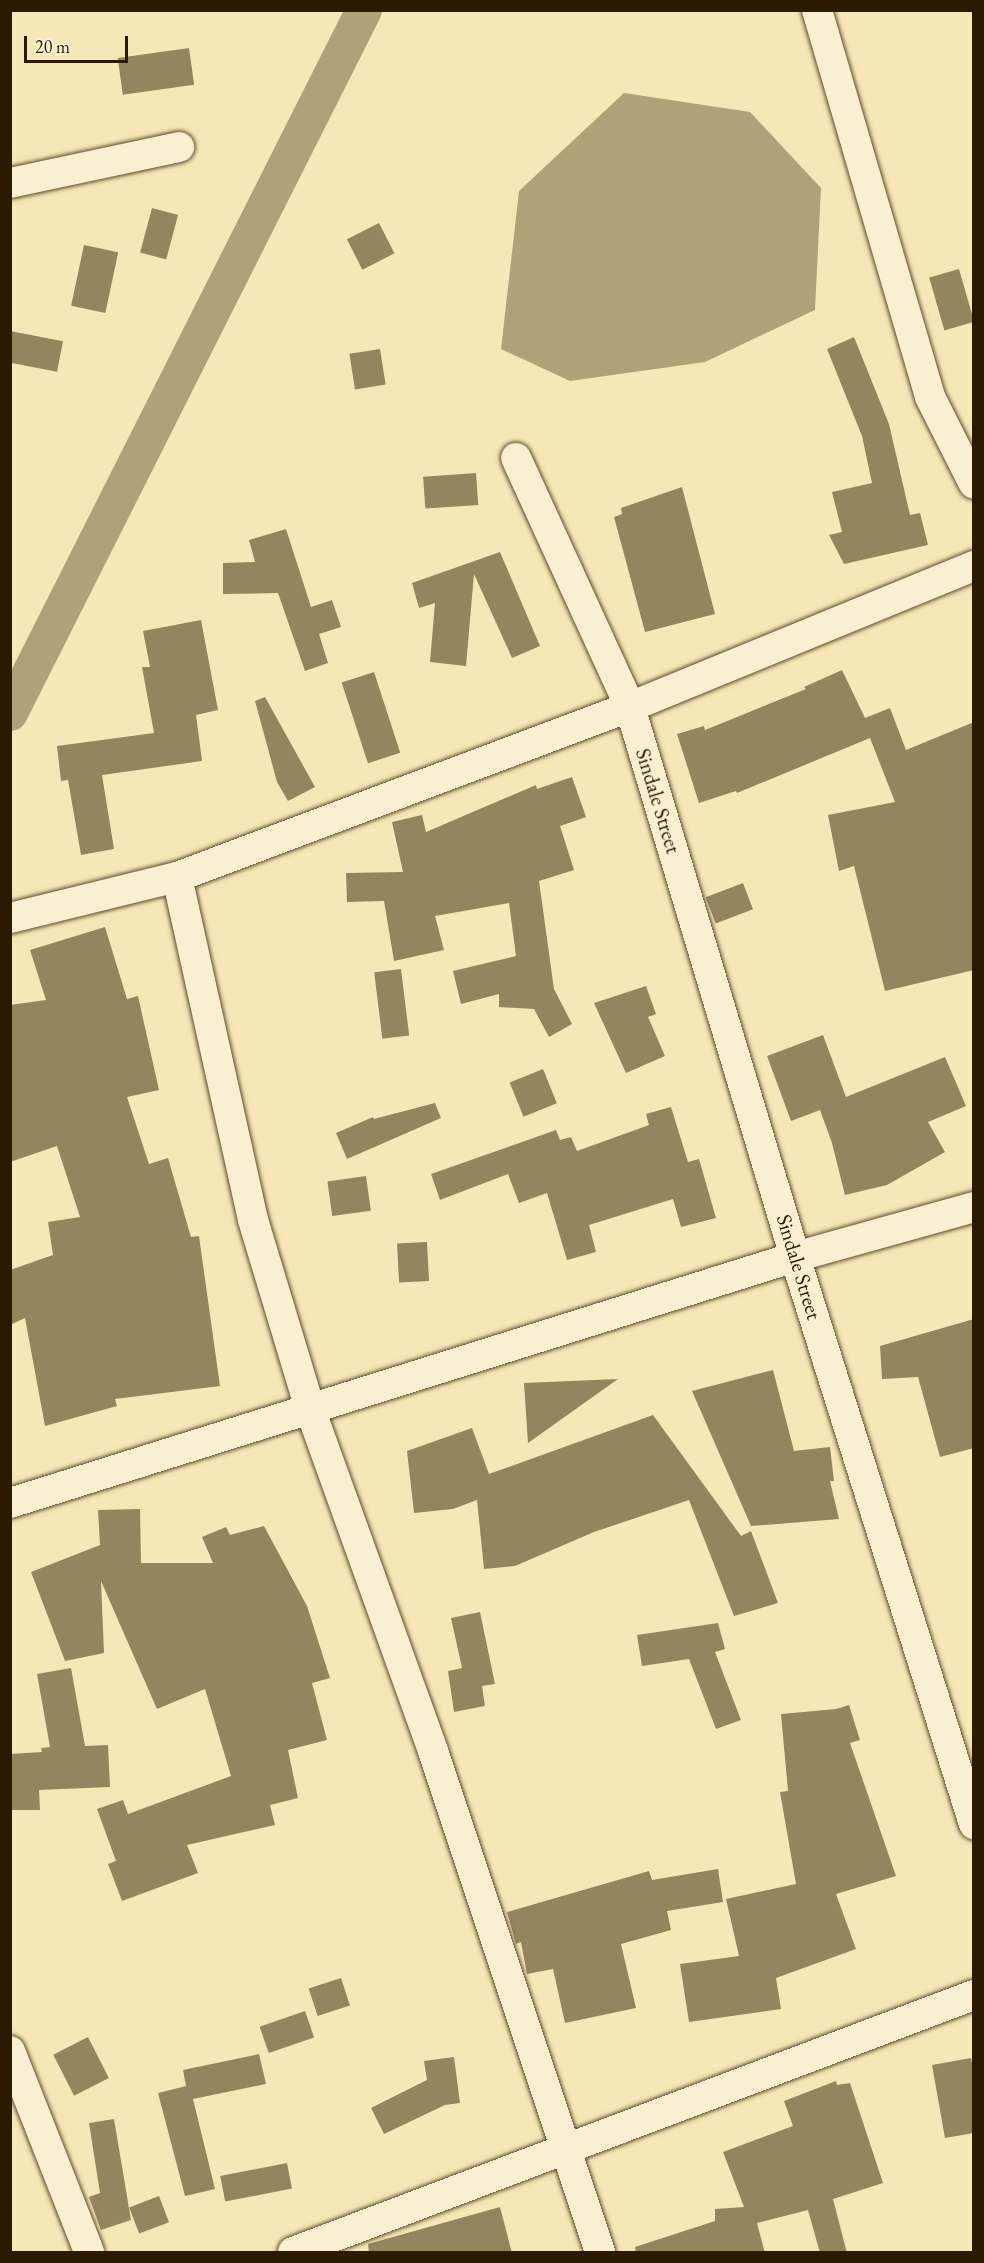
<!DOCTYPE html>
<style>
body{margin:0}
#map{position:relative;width:984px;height:2263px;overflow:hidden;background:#f8e7b6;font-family:"EB Garamond",serif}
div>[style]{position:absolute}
.water>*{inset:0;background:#b2a178}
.canal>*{height:36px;margin:-18px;padding:0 18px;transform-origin:18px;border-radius:18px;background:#b2a178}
.building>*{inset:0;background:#96845f;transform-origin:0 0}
.roads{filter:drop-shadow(0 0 2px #5e4c2e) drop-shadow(0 0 2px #5e4c2e)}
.minor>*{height:30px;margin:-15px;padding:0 15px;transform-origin:15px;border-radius:15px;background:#faefd0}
span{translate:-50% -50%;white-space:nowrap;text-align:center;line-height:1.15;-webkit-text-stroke:4.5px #faefd0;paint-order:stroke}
.street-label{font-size:21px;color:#2b1900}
.frame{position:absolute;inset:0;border:12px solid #2b1900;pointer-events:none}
.scale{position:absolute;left:24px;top:36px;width:104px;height:27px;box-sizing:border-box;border:3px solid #2b1900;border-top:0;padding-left:8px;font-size:18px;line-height:21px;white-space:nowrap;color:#2b1900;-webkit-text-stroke:4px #faefd0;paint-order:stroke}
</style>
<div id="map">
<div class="water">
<i style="clip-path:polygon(624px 93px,750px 112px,821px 188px,815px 310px,705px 362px,570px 381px,501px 349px,519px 191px)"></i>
</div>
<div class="canal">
<i style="left:10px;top:713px;width:787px;rotate:-63.27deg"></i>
</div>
<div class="building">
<i style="left:189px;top:48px;width:37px;height:72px;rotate:82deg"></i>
<i style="left:152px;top:208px;width:27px;height:46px;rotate:15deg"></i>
<i style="left:379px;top:223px;width:34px;height:36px;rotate:63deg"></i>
<i style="left:84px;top:245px;width:35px;height:62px;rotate:12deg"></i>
<i style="left:959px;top:269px;width:55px;height:31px;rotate:74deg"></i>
<i style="left:10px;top:331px;width:54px;height:31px;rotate:11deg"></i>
<i style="clip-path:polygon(854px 337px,889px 424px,910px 515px,920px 513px,928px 545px,844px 564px,829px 535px,842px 532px,832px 492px,872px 483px,862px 436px,827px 349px)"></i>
<i style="left:380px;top:349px;width:36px;height:31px;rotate:81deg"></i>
<i style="left:476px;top:473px;width:32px;height:53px;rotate:86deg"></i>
<i style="clip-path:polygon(682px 487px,715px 614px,645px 632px,614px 517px,622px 514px,621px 508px)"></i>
<i style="clip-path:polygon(286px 529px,311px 607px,332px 600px,341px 627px,319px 634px,328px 663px,305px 671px,278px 593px,223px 594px,223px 563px,255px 562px,249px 540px)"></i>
<i style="clip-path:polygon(500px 552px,540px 646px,512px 658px,474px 574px,466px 666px,430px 662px,435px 603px,419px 608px,412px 583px)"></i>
<i style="clip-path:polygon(201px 620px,218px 710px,196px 715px,202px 761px,102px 775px,114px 849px,81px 855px,68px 780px,61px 781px,57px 746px,154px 733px,142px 667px,150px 667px,143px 631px)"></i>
<i style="clip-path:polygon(842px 670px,865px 718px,890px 708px,906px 750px,974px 722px,974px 970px,885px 991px,854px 866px,839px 871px,828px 815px,895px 802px,870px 738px,737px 793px,736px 791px,699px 803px,677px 734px,704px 726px,705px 730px,806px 689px,804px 687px)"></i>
<i style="left:374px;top:672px;width:85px;height:34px;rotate:72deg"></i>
<i style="clip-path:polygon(265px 697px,315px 787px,288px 801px,277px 782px,255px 701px)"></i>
<i style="clip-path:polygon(572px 777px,586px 817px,560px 826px,574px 870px,539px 881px,554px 989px,572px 1024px,549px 1037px,534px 1009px,499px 1007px,499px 994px,461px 1004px,453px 971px,516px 956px,509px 903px,435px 916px,444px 950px,394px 961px,384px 901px,347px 902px,346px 873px,403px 872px,392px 822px,422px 815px,426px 832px,536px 785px,537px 789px)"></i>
<i style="left:743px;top:883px;width:28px;height:40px;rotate:69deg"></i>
<i style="clip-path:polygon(105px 927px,127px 999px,138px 996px,159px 1090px,127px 1097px,149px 1164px,168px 1158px,191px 1237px,199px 1236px,220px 1386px,115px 1399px,117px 1406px,45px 1426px,25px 1318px,10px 1325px,10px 1270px,53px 1255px,48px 1222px,80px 1217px,57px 1146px,10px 1162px,10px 1005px,46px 1000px,30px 950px)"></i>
<i style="left:401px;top:969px;width:67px;height:27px;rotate:83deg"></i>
<i style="clip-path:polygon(646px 986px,656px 1014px,648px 1017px,665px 1056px,626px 1073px,594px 1003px)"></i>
<i style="clip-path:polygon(823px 1035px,846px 1097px,945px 1057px,966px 1106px,928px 1122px,945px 1152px,887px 1185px,845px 1195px,832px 1143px,820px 1110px,791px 1121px,767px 1056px)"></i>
<i style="left:543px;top:1069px;width:37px;height:36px;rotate:68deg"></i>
<i style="clip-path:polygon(435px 1103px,441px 1118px,347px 1159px,336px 1133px,373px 1117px,374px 1119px)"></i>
<i style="clip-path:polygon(671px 1107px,688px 1162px,699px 1159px,716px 1218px,681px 1227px,673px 1199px,589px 1225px,596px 1252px,567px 1260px,547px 1193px,519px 1203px,508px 1174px,440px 1200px,431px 1174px,556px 1130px,560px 1140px,571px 1137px,577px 1151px,649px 1125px,646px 1114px)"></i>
<i style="left:366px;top:1176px;width:35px;height:39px;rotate:82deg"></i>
<i style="left:427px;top:1242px;width:39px;height:30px;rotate:87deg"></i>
<i style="clip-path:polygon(974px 1319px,974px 1448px,940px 1457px,918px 1377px,882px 1379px,880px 1346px)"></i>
<i style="clip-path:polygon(773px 1370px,794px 1451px,830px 1447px,834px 1481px,830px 1481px,839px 1519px,751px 1526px,692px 1391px)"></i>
<i style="clip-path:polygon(618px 1379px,528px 1443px,524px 1383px)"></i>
<i style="clip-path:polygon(653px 1415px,741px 1536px,751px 1531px,778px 1603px,734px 1616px,689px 1500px,594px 1532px,515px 1566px,484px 1569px,477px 1500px,453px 1509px,414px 1513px,407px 1451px,472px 1428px,489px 1474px)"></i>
<i style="clip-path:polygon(140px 1509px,141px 1563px,213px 1563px,202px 1537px,226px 1527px,230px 1535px,264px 1526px,307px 1606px,330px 1678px,312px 1683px,327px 1740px,288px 1750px,298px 1798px,270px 1805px,275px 1825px,187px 1845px,198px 1873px,122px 1901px,108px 1864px,116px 1861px,97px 1809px,123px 1800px,128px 1814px,231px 1776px,205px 1689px,157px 1709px,101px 1581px,104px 1653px,65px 1661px,31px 1572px,100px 1545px,98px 1510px)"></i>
<i style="clip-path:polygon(480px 1612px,495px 1684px,482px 1686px,485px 1706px,454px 1712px,448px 1671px,462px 1668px,451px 1618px)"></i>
<i style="clip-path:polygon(718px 1623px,725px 1649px,715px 1652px,741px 1720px,716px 1729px,689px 1659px,642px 1666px,637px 1635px)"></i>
<i style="clip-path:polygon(71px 1668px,85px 1746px,108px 1745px,110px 1787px,39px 1790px,40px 1810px,10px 1810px,10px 1754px,42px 1752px,41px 1748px,50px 1747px,37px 1674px)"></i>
<i style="clip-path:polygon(849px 1705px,860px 1740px,850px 1743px,896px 1876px,836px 1894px,856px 1949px,776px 1978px,781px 2009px,689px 2022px,680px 1964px,739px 1956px,726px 1899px,796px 1884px,780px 1792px,788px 1791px,781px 1714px,836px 1709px)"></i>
<i style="clip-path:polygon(718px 1869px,723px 1902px,667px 1911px,671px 1930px,621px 1944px,636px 2008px,565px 2023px,553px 1969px,527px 1974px,521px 1942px,516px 1944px,507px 1912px,649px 1871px,652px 1880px)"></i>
<i style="left:341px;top:1978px;width:29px;height:34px;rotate:72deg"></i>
<i style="left:305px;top:2011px;width:28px;height:48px;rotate:71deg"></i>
<i style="left:88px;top:2037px;width:46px;height:39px;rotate:63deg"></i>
<i style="clip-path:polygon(259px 2054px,266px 2084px,193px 2099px,215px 2189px,185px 2196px,158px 2093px,186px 2086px,183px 2070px)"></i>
<i style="clip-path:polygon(454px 2057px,460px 2103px,445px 2105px,384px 2134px,371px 2108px,427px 2080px,424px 2061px)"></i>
<i style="clip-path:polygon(971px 2058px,974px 2075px,974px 2133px,945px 2138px,932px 2065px)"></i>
<i style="clip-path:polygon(836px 2081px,837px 2085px,850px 2083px,883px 2183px,833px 2199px,847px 2253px,820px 2253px,808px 2210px,757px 2223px,765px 2253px,636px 2253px,635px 2247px,715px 2221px,715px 2209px,744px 2207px,723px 2152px,793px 2126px,784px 2101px)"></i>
<i style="clip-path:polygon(114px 2119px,131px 2220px,101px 2230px,89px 2197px,100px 2193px,89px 2123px)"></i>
<i style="left:287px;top:2163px;width:26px;height:68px;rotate:79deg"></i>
<i style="left:159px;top:2196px;width:28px;height:32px;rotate:69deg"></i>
<i style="clip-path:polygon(500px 2207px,512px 2253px,369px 2253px,368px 2244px)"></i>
</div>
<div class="roads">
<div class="minor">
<i style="left:817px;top:10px;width:403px;rotate:73.7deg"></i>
<i style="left:930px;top:397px;width:97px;rotate:63.2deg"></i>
<i style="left:10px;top:183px;width:173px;rotate:-12deg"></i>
<i style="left:516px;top:458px;width:274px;rotate:65.4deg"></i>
<i style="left:630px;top:707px;width:574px;rotate:73.3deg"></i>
<i style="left:795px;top:1257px;width:595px;rotate:72.48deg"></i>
<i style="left:177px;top:877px;width:351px;rotate:77.5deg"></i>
<i style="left:253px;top:1220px;width:197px;rotate:73.2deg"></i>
<i style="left:310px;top:1409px;width:363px;rotate:70.2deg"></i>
<i style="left:433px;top:1751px;width:528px;rotate:71.57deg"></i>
<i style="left:10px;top:918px;width:172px;rotate:-13.8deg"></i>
<i style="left:177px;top:877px;width:484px;rotate:-20.6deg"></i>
<i style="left:630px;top:707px;width:372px;rotate:-22.3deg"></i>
<i style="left:10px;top:1503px;width:823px;rotate:-17.4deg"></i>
<i style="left:795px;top:1257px;width:186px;rotate:-15.6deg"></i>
<i style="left:10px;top:2051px;width:216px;rotate:68.5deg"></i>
<i style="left:293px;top:2252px;width:728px;rotate:-20.68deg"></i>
</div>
</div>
<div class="street-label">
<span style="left:658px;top:801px;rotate:73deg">Sindale Street</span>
<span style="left:799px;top:1267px;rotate:73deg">Sindale Street</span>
</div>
<div class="frame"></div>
<div class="scale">20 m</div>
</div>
